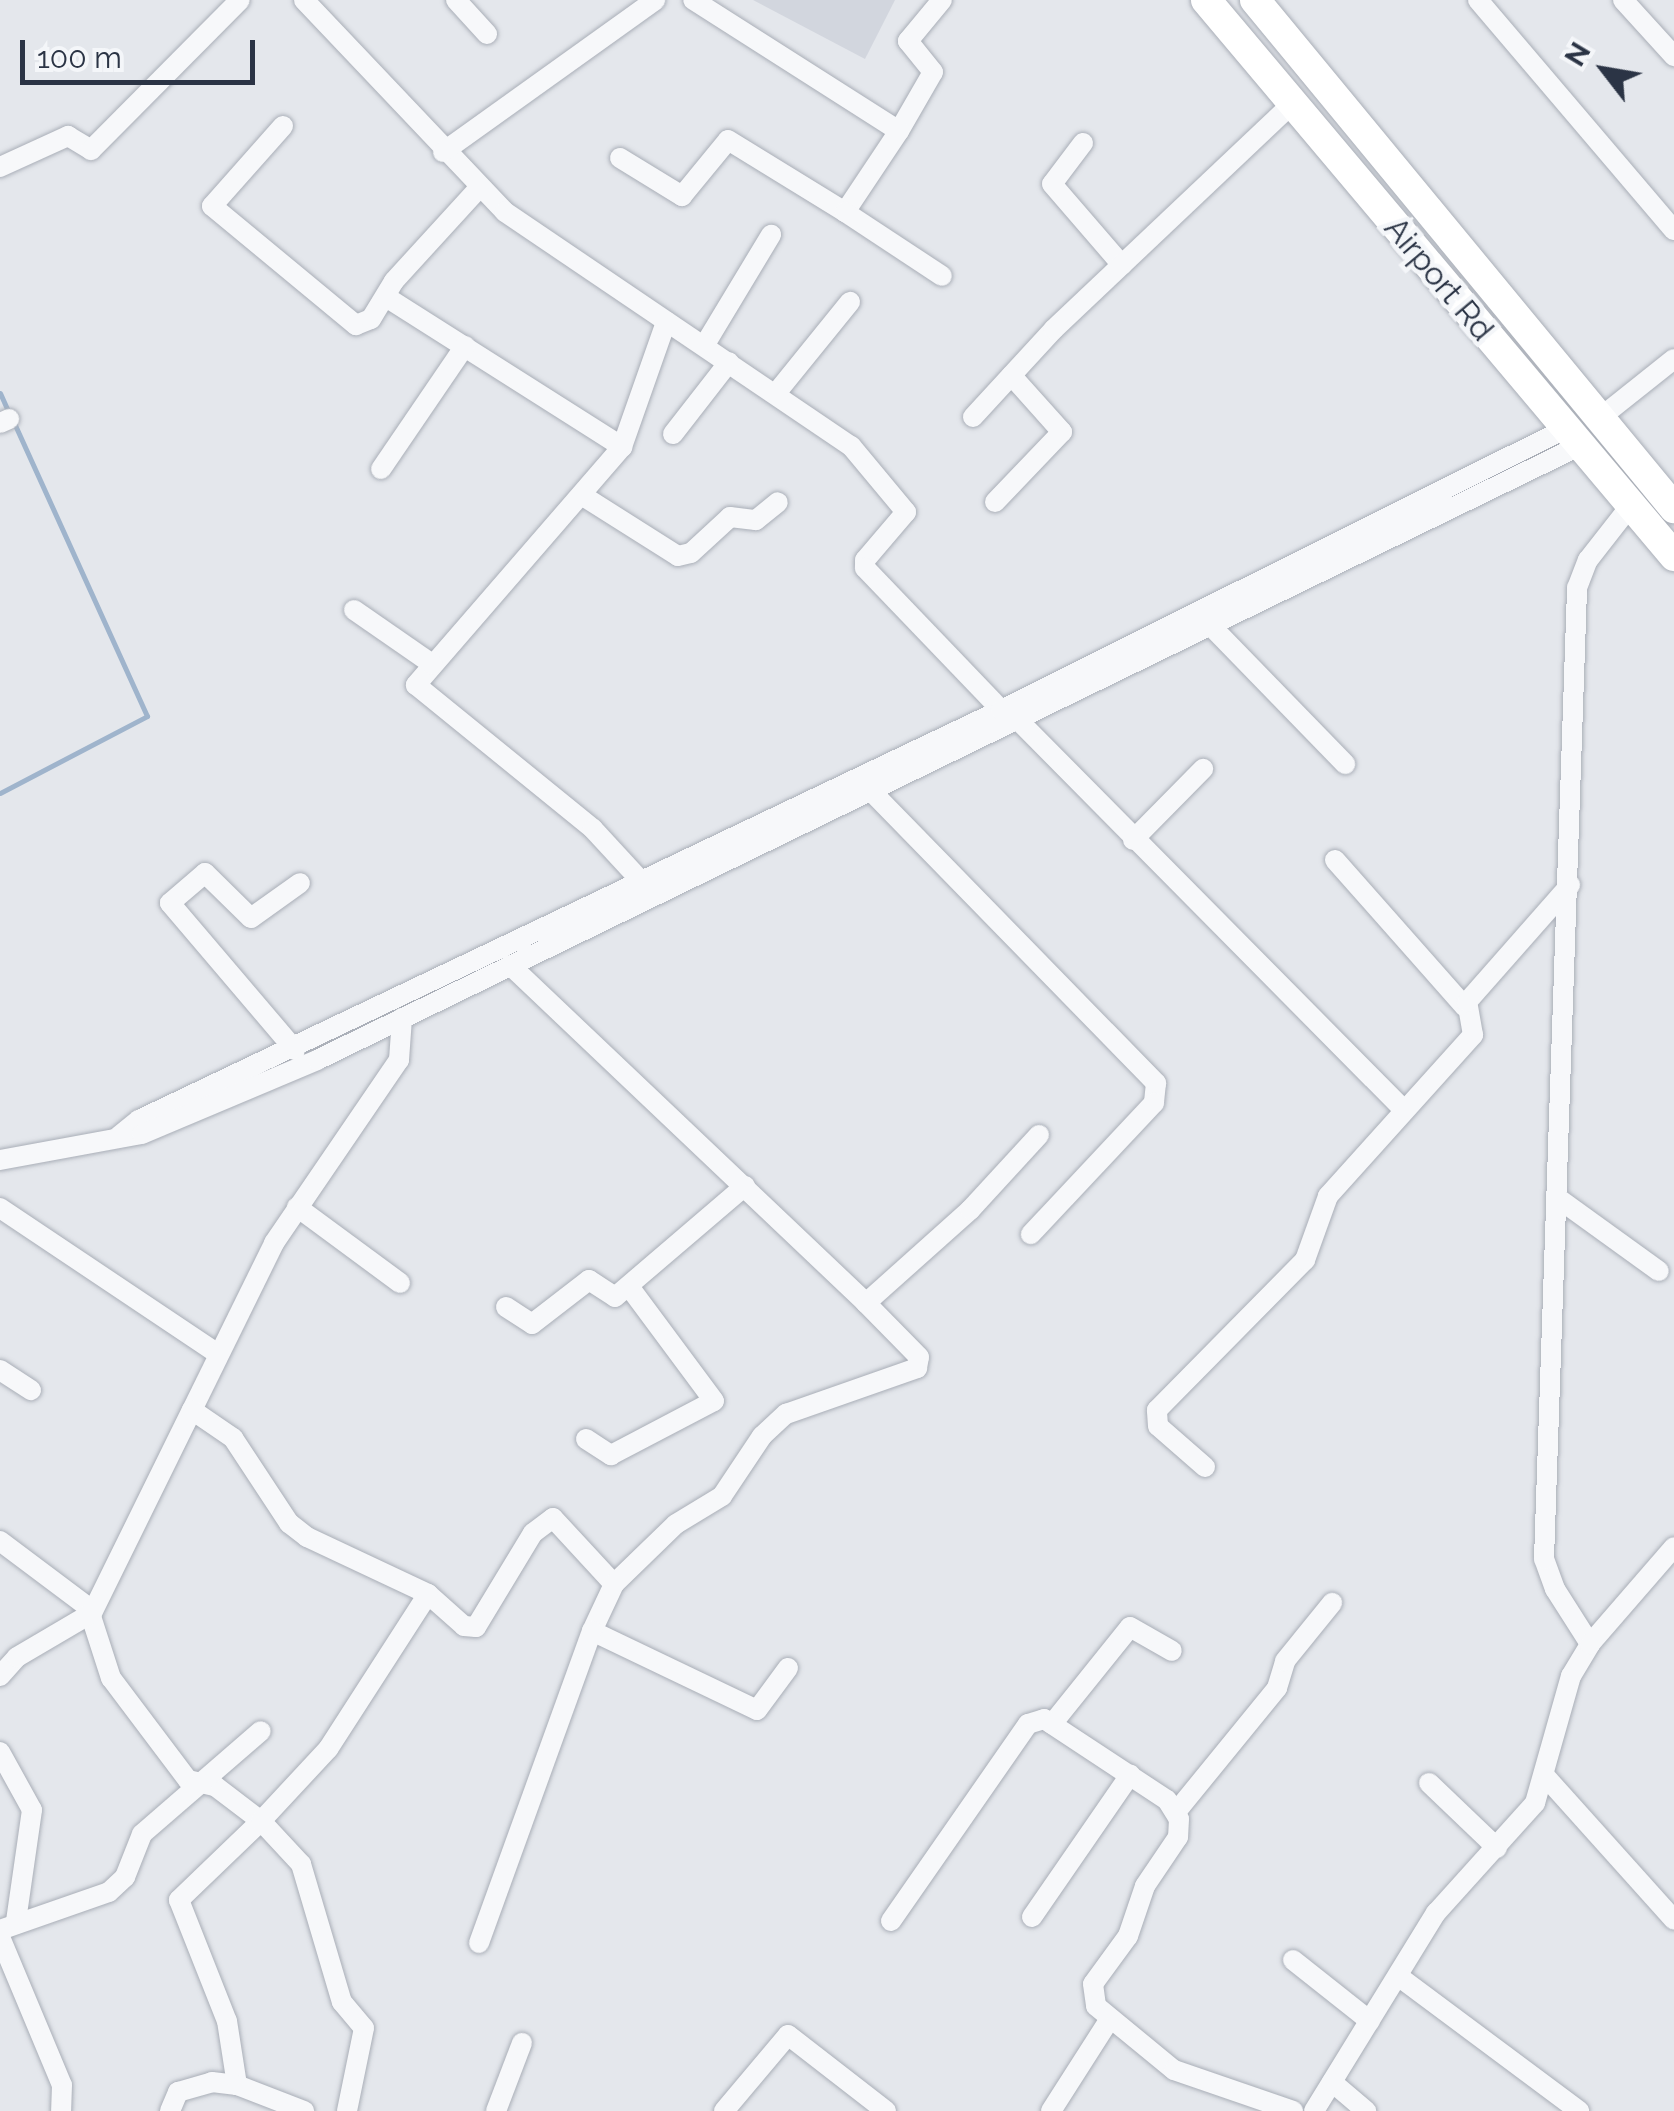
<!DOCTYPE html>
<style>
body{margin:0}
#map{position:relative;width:1674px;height:2111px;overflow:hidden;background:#e4e7ec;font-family:Raleway,sans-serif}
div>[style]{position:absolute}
.built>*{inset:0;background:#d2d6de}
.stream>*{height:5px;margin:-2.5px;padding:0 2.5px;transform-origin:2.5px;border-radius:2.5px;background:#9fb4cc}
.roads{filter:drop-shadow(0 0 2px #a9aeb7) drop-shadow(0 0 2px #a9aeb7)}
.minor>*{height:20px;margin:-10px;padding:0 10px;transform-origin:10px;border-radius:10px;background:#f7f8fa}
.primary>*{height:30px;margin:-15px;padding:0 15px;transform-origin:15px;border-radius:15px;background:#fff}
span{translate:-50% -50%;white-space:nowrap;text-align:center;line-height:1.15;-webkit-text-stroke:9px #f4f6f9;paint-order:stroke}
.street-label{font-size:32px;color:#2b3445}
.north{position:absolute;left:1554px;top:20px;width:100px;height:100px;-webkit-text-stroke:8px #f4f6f9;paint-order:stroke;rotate:301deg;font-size:28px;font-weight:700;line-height:40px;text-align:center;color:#2b3445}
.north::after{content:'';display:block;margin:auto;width:35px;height:45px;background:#2b3445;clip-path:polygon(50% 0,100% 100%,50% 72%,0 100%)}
.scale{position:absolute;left:20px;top:40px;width:235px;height:45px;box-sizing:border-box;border:5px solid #2b3445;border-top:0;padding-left:12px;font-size:30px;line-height:35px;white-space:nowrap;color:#2b3445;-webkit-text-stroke:8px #f4f6f9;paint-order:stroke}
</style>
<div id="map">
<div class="built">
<i style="clip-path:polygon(753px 0,895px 0,865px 59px)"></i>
</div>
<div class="stream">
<i style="left:0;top:393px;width:22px;rotate:66deg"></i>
<i style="left:0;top:793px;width:166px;rotate:-27.6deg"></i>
<i style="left:147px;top:716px;width:322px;rotate:-114.4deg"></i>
</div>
<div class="roads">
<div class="minor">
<i style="left:304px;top:0;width:292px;rotate:46.5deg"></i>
<i style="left:505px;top:212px;width:418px;rotate:34.1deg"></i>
<i style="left:851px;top:446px;width:86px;rotate:50.2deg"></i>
<i style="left:906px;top:512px;width:63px;rotate:130.5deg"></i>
<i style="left:865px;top:560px;width:8px;rotate:90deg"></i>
<i style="left:865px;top:568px;width:197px;rotate:46.2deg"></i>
<i style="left:456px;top:0;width:46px;rotate:47.6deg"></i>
<i style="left:1478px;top:0;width:302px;rotate:49.6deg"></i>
<i style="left:1623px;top:0;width:76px;rotate:47.7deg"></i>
<i style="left:283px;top:126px;width:107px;rotate:131.6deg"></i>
<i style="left:212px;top:206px;width:187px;rotate:39.6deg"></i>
<i style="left:356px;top:325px;width:16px;rotate:-22deg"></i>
<i style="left:371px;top:319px;width:44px;rotate:-58.8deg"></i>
<i style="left:394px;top:281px;width:125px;rotate:-47.6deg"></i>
<i style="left:899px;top:131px;width:68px;rotate:-60deg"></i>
<i style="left:933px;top:72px;width:40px;rotate:-129deg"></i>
<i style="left:908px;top:41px;width:53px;rotate:-50.3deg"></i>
<i style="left:1083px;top:143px;width:51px;rotate:127.1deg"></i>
<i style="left:1052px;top:184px;width:107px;rotate:49.2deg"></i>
<i style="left:443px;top:152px;width:261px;rotate:-35.6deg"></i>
<i style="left:620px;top:158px;width:73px;rotate:31.5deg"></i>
<i style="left:682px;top:196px;width:72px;rotate:-50.6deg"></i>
<i style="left:728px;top:140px;width:137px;rotate:31.6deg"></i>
<i style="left:845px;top:212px;width:97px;rotate:-56.3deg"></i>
<i style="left:899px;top:131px;width:244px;rotate:-147.5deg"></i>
<i style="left:0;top:167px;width:75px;rotate:-24.5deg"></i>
<i style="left:68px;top:136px;width:27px;rotate:31deg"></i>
<i style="left:91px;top:150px;width:211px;rotate:-45.2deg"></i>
<i style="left:845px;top:212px;width:116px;rotate:33.4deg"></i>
<i style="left:386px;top:297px;width:280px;rotate:32.4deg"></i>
<i style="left:622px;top:447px;width:133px;rotate:-70.6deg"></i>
<i style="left:704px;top:346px;width:130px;rotate:-58.9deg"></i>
<i style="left:777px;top:392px;width:116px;rotate:-51deg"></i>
<i style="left:973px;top:417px;width:120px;rotate:-47.4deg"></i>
<i style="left:1054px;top:329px;width:329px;rotate:-43.4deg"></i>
<i style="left:1601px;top:417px;width:93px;rotate:-38.5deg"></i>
<i style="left:0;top:423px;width:10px;rotate:-24deg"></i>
<i style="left:673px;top:434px;width:91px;rotate:-52.1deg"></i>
<i style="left:622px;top:447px;width:315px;rotate:130.9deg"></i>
<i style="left:416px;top:685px;width:228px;rotate:39.1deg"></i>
<i style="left:593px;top:829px;width:69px;rotate:47.3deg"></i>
<i style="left:381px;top:469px;width:149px;rotate:-55.7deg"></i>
<i style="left:583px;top:496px;width:112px;rotate:32.3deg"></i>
<i style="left:678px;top:556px;width:13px;rotate:-13deg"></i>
<i style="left:691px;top:553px;width:53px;rotate:-42.7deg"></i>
<i style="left:730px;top:517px;width:26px;rotate:7deg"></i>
<i style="left:756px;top:520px;width:28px;rotate:-39deg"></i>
<i style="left:995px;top:502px;width:97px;rotate:-46.3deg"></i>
<i style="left:1062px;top:432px;width:76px;rotate:-131.8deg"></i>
<i style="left:354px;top:610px;width:95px;rotate:34.7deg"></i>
<i style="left:1210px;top:625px;width:194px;rotate:45.8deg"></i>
<i style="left:1018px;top:720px;width:547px;rotate:45.3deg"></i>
<i style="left:872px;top:792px;width:407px;rotate:45.7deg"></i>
<i style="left:1156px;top:1083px;width:20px;rotate:96deg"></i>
<i style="left:1154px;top:1103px;width:180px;rotate:133.2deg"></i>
<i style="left:1133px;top:840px;width:100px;rotate:-45.4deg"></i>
<i style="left:1335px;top:860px;width:196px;rotate:48.5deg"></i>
<i style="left:510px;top:965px;width:491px;rotate:43.5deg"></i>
<i style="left:866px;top:1303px;width:140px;rotate:-41.8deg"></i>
<i style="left:970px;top:1210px;width:102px;rotate:-47.4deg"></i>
<i style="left:295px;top:1050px;width:193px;rotate:-130.4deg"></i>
<i style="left:170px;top:903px;width:46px;rotate:-40.6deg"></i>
<i style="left:205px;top:873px;width:64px;rotate:44.4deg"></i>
<i style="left:251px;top:918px;width:60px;rotate:-35.5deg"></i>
<i style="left:119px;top:1136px;width:26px;rotate:-39deg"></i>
<i style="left:139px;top:1120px;width:955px;rotate:-25.44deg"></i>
<i style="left:1001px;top:710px;width:630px;rotate:-26.48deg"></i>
<i style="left:0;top:1160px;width:144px;rotate:-10.4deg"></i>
<i style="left:142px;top:1134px;width:190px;rotate:-22.9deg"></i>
<i style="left:317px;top:1060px;width:1403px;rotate:-25.94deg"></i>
<i style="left:1559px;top:1199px;width:123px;rotate:35.8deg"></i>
<i style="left:297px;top:1207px;width:128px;rotate:36.4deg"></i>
<i style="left:0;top:1208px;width:262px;rotate:33.8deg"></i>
<i style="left:506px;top:1307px;width:31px;rotate:33deg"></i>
<i style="left:532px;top:1324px;width:72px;rotate:-37.7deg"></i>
<i style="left:589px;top:1280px;width:31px;rotate:33deg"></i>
<i style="left:615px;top:1297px;width:171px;rotate:-40.5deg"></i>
<i style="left:0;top:1370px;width:37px;rotate:33deg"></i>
<i style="left:192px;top:1410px;width:186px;rotate:-63.8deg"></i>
<i style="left:274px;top:1243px;width:222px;rotate:-55.7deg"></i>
<i style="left:399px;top:1060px;width:42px;rotate:-85.9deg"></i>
<i style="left:586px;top:1439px;width:30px;rotate:33deg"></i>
<i style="left:611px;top:1455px;width:116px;rotate:-27.7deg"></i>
<i style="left:714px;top:1401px;width:141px;rotate:-126.6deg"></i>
<i style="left:1205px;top:1467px;width:62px;rotate:-138.9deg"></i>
<i style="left:1158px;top:1426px;width:16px;rotate:-94deg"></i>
<i style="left:1157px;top:1410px;width:211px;rotate:-45.4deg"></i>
<i style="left:1305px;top:1260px;width:68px;rotate:-70.2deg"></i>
<i style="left:1328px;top:1196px;width:217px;rotate:-48deg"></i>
<i style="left:1473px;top:1035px;width:34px;rotate:-100deg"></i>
<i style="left:1467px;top:1002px;width:156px;rotate:-48.6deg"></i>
<i style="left:0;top:1541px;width:110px;rotate:36.9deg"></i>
<i style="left:88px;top:1607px;width:75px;rotate:72.1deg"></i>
<i style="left:111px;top:1678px;width:128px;rotate:53deg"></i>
<i style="left:188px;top:1780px;width:28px;rotate:13deg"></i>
<i style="left:215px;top:1786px;width:58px;rotate:37.3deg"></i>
<i style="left:261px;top:1821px;width:114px;rotate:136.1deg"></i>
<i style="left:179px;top:1900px;width:130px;rotate:68.4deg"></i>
<i style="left:227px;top:2021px;width:65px;rotate:81.1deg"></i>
<i style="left:428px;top:1594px;width:48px;rotate:41.6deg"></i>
<i style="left:464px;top:1626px;width:12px;rotate:5deg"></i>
<i style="left:476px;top:1627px;width:110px;rotate:-58.8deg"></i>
<i style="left:533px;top:1533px;width:25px;rotate:-37deg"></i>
<i style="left:553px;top:1518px;width:90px;rotate:47.3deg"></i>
<i style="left:1590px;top:1644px;width:65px;rotate:-122.5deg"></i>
<i style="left:1555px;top:1589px;width:32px;rotate:-110deg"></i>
<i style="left:1544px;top:1559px;width:972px;rotate:-88.05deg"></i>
<i style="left:1577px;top:588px;width:30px;rotate:-69deg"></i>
<i style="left:1588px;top:560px;width:70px;rotate:-52deg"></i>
<i style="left:788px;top:1668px;width:52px;rotate:126.4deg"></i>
<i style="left:757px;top:1710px;width:183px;rotate:-154.4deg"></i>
<i style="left:592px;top:1631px;width:52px;rotate:-64.9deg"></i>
<i style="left:614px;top:1584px;width:86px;rotate:-44.1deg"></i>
<i style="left:676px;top:1524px;width:54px;rotate:-31.3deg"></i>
<i style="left:722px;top:1496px;width:72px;rotate:-56.3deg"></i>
<i style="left:762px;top:1436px;width:33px;rotate:-43deg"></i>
<i style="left:786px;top:1414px;width:139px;rotate:-19.3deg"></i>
<i style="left:917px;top:1368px;width:11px;rotate:-80deg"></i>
<i style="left:919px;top:1357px;width:76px;rotate:-134.5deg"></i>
<i style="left:0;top:1676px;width:25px;rotate:-48deg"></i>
<i style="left:17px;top:1657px;width:87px;rotate:-30.4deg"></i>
<i style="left:92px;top:1613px;width:226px;rotate:-63.8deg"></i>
<i style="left:192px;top:1410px;width:50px;rotate:34.3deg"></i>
<i style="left:233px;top:1438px;width:102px;rotate:56.6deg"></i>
<i style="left:289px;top:1523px;width:23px;rotate:38deg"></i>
<i style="left:307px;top:1537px;width:134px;rotate:25.2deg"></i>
<i style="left:428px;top:1594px;width:184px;rotate:122.8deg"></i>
<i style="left:328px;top:1749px;width:98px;rotate:132.9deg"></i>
<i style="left:261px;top:1821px;width:59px;rotate:47.1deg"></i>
<i style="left:301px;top:1864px;width:144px;rotate:73.5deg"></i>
<i style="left:342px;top:2002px;width:34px;rotate:50deg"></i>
<i style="left:364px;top:2028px;width:85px;rotate:101.6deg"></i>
<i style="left:1052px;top:1724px;width:124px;rotate:-51.2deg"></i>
<i style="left:1130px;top:1627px;width:48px;rotate:29.7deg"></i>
<i style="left:0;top:1752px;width:66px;rotate:61.1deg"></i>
<i style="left:32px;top:1810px;width:112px;rotate:98.2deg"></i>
<i style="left:1545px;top:1776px;width:193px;rotate:48.1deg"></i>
<i style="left:1429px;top:1783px;width:94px;rotate:43.7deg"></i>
<i style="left:1176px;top:1812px;width:160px;rotate:-50.8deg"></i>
<i style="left:1277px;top:1688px;width:28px;rotate:-73deg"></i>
<i style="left:1285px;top:1661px;width:75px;rotate:-51deg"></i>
<i style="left:1032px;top:1917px;width:173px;rotate:-55.4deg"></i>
<i style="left:891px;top:1921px;width:240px;rotate:-55.2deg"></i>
<i style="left:1028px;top:1724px;width:17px;rotate:-17deg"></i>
<i style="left:1044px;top:1719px;width:147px;rotate:33.4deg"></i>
<i style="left:1167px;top:1800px;width:22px;rotate:58deg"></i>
<i style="left:1179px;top:1819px;width:18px;rotate:93deg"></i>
<i style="left:1178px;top:1837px;width:59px;rotate:124deg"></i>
<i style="left:1145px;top:1886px;width:53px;rotate:108.8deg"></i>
<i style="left:1128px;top:1936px;width:59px;rotate:126.1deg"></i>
<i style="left:1093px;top:1984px;width:22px;rotate:82deg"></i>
<i style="left:1096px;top:2006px;width:101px;rotate:39.4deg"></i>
<i style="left:1174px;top:2070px;width:126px;rotate:19deg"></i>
<i style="left:0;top:1930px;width:115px;rotate:-19.2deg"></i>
<i style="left:109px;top:1892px;width:22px;rotate:-43deg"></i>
<i style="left:125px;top:1877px;width:46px;rotate:-68.4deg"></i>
<i style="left:142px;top:1834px;width:157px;rotate:-40.9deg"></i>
<i style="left:0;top:1937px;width:160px;rotate:67.3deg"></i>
<i style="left:62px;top:2085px;width:26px;rotate:92deg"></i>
<i style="left:479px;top:1943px;width:332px;rotate:-70.1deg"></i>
<i style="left:1293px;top:1960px;width:98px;rotate:38.4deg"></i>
<i style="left:1398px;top:1976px;width:226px;rotate:36.7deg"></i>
<i style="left:1332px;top:2082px;width:45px;rotate:40.5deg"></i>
<i style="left:170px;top:2111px;width:21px;rotate:-67deg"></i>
<i style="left:178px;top:2092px;width:35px;rotate:-16deg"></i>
<i style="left:212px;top:2082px;width:25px;rotate:7deg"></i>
<i style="left:237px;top:2085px;width:72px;rotate:21.2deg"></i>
<i style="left:496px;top:2111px;width:73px;rotate:-69.1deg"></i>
<i style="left:724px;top:2111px;width:99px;rotate:-49.9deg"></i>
<i style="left:788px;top:2035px;width:124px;rotate:37.8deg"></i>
<i style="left:1051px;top:2111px;width:106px;rotate:-57.4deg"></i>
<i style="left:1314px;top:2111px;width:233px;rotate:-58.4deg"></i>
<i style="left:1436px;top:1913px;width:148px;rotate:-48deg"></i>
<i style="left:1535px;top:1803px;width:132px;rotate:-74.2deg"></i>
<i style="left:1571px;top:1676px;width:37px;rotate:-59deg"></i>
<i style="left:1590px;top:1644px;width:128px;rotate:-49.1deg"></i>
</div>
<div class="primary">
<i style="left:1206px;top:0;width:727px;rotate:49.91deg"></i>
<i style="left:1255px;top:0;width:659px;rotate:50.48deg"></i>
</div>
</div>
<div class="street-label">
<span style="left:1439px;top:279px;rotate:50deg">Airport Rd</span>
</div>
<div class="north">N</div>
<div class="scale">100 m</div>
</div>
